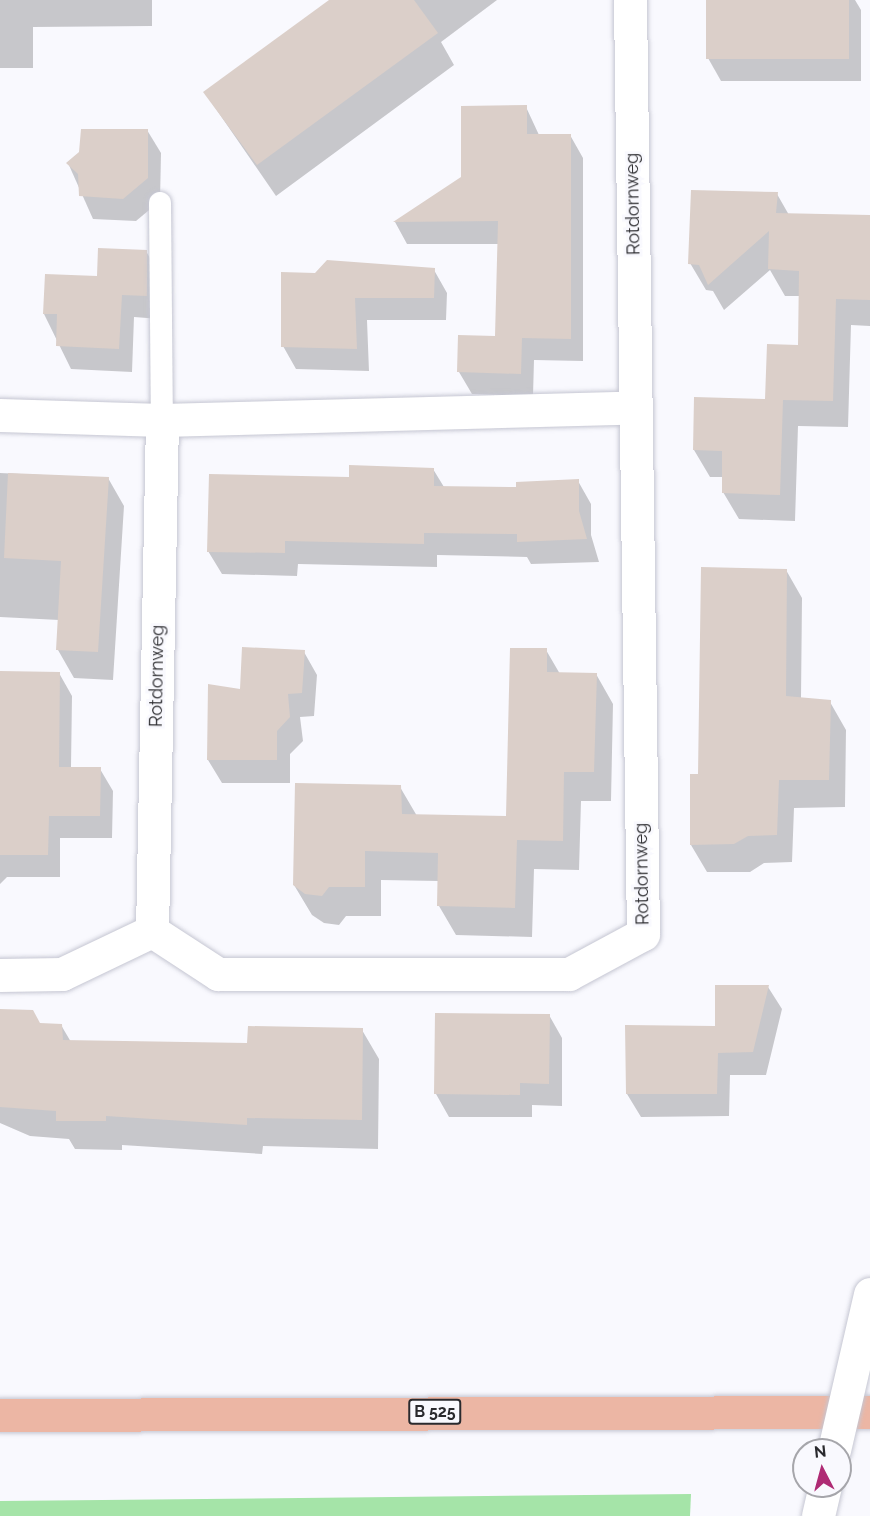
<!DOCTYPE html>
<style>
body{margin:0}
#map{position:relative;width:870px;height:1516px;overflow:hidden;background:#f9f9fe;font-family:Raleway,sans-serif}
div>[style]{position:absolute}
.green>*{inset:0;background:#a5e4a8}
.shadow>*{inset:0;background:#0003}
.building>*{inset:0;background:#dbcfc9;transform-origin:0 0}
.roads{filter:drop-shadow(0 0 2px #c5c6d2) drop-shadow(0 0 2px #c5c6d2)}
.service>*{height:22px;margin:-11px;padding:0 11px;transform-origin:11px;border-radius:11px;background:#fff}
.minor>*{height:33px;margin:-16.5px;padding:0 16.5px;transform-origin:16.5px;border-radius:16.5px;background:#fff}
.primary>*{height:33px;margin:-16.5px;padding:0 16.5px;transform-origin:16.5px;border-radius:16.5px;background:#ecb6a4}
.bridges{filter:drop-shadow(0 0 2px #c5c6d2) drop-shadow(0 0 2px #c5c6d2)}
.minor-bridge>*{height:33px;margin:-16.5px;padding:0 16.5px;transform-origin:16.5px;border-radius:16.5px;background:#fff}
span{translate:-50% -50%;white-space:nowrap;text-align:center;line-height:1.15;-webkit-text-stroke:6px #f9f9fe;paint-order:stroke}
.shield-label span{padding:2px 4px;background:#f9f9fe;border:2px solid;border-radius:4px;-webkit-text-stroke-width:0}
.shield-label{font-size:16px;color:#2a2a2e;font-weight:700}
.street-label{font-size:18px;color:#2a2a2e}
.north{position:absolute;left:792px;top:1438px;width:60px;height:60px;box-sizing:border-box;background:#f9f9fe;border:2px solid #a6a6ab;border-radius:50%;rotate:354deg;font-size:16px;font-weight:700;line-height:24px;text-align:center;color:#2a2a2e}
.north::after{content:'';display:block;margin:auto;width:21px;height:27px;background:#af2b74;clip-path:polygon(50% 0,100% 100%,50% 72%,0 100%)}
</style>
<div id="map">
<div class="green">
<i style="clip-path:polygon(691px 1494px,690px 1516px,0 1516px,0 1501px)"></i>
</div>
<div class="shadow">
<i style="clip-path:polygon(0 0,152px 0,152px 26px,33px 27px,33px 68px,0 68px)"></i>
<i style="clip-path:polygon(332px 0,497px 0,441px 42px,454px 65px,276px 196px,205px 93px)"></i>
<i style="clip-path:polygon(708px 0,855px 0,861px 10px,861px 81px,721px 81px,708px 58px)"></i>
<i style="clip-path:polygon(526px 107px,539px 135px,570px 135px,583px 158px,583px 361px,534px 360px,533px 396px,472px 394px,459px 372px,497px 337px,499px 244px,407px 244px,395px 222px,463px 178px)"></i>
<i style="clip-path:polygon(147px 130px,161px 153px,160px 201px,136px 221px,93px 219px,68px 163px)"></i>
<i style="clip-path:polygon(777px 194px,789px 215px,870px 216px,870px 326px,851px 325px,848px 427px,798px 426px,795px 521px,739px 519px,723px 492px,723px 477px,710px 477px,694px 450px,695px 398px,767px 401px,799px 346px,800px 296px,785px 296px,770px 270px,724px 310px,713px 291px,706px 290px,690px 263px)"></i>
<i style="clip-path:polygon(146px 251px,159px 274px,160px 319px,134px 317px,132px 372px,71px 369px,44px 314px)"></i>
<i style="clip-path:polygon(434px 270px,447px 293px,446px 320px,367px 320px,369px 371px,296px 369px,283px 346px,315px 274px)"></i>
<i style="clip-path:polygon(433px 469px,444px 487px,518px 489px,578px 481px,591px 504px,591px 535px,599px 562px,531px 564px,527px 557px,437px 555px,437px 567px,298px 564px,297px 576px,222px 574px,208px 551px,350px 479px)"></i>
<i style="clip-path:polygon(0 473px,108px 478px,124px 506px,113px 680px,74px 678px,58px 650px,59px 620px,0 617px)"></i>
<i style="clip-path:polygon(786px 570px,802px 598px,801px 699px,830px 702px,846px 730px,845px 807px,794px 808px,792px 862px,764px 863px,750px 872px,707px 872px,691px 845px,700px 776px)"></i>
<i style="clip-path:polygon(546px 650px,560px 674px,596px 674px,613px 704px,611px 801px,581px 801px,579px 870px,534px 869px,532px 937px,456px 935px,439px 906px,439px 881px,381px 880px,381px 916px,346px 916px,339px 925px,324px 923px,312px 915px,294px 885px,400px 787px,417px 816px,508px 817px)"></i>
<i style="clip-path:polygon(304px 652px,317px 675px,314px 716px,300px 717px,303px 741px,290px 754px,290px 783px,222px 783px,208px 760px,242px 691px)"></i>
<i style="clip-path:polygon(0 673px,59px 673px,72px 696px,71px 768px,100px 769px,113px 791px,112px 838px,60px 838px,60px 877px,7px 877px,0 884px)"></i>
<i style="clip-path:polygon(768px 987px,782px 1009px,766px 1075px,730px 1075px,729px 1116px,641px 1117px,627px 1094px)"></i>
<i style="clip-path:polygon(0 1011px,39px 1024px,61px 1025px,71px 1042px,249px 1045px,362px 1030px,379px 1059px,378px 1149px,263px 1146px,262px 1154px,122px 1145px,122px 1150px,75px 1149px,69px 1139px,30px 1136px,0 1123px)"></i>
<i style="clip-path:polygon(549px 1015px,562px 1038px,562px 1106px,532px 1105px,532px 1117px,449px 1117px,436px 1094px)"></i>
</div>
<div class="building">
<i style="clip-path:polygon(329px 0,414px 0,438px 33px,257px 165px,203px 92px)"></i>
<i style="left:706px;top:0;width:143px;height:59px"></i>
<i style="clip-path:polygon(527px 105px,527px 134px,571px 134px,571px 339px,522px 338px,521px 374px,457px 372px,458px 335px,495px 336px,498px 221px,393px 222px,461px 177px,461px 106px)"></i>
<i style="clip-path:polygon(81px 129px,148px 129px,148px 178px,123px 199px,79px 196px,78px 174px,66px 163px,79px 152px)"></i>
<i style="clip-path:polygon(691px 190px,778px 192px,776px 213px,870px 215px,870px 300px,836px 299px,833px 401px,783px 400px,780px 495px,722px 493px,722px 451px,693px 450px,694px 397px,765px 399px,767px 344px,798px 345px,799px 271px,768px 269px,769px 231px,708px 285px,699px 265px,688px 264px)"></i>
<i style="clip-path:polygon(98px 248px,147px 250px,147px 296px,122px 295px,119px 349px,56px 346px,57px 314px,43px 314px,45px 274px,97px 276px)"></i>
<i style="clip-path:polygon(327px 260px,435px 268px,434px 298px,355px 298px,357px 349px,281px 347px,281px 272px,315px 273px)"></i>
<i style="clip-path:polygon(349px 465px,434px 468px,434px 486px,516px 487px,516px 482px,579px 479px,579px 511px,587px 539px,517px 542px,517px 534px,424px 533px,424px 544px,285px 541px,285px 553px,207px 552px,209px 474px,349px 477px)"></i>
<i style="clip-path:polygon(8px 473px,109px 477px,98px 652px,56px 650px,61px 561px,4px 558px)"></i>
<i style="clip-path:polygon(701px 567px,787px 569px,786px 696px,831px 700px,829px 780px,779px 780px,777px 835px,748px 836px,734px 844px,690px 845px,690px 774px,698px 774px)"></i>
<i style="clip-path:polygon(242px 647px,305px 650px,302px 693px,288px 694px,290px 717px,277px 731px,277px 760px,207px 760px,208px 684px,240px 689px)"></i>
<i style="clip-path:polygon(510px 648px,547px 648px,547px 672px,597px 673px,594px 772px,564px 772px,563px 841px,517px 840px,515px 908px,437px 906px,438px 853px,365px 851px,365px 887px,329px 887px,322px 896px,305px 894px,293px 885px,295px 783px,401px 785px,402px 814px,506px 816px)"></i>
<i style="clip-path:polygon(0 671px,60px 672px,59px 767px,101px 767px,100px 816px,49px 816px,48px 855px,0 855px)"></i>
<i style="clip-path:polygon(715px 985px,769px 985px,753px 1052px,718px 1053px,717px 1094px,626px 1094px,625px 1025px,715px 1026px)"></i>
<i style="clip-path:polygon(0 1009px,33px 1010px,40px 1023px,62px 1024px,63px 1040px,247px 1043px,248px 1026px,363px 1028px,362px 1120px,247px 1118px,247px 1125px,106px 1116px,106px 1121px,56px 1121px,56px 1111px,0 1107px)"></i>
<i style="clip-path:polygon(435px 1013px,550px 1014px,549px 1084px,520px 1083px,520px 1095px,434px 1094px)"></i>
</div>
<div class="roads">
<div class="service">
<i style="left:160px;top:203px;width:217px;rotate:89.5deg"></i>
</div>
<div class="minor">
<i style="left:0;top:415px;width:162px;rotate:1.8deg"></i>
<i style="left:162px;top:420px;width:473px;rotate:-1.5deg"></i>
<i style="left:152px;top:931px;width:511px;rotate:-88.88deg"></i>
<i style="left:0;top:975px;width:62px;rotate:-0.9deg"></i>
<i style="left:62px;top:974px;width:100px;rotate:-25.5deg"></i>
<i style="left:152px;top:931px;width:79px;rotate:33.1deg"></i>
<i style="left:218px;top:974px;width:351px"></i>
<i style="left:569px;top:974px;width:84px;rotate:-28.4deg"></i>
<i style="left:643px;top:934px;width:934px;rotate:-90.8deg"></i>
<i style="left:818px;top:1516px;width:31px;rotate:-77deg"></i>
</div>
<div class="primary">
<i style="left:0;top:1415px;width:870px;rotate:-0.2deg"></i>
</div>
</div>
<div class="bridges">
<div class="minor-bridge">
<i style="left:834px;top:1450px;width:160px;rotate:-77deg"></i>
</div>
</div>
<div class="shield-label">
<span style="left:435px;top:1412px">B 525</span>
</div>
<div class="street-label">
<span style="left:633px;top:204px;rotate:-91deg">Rotdornweg</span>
<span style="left:157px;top:676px;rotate:-89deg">Rotdornweg</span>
<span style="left:642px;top:874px;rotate:-91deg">Rotdornweg</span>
</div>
<div class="north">N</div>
</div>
